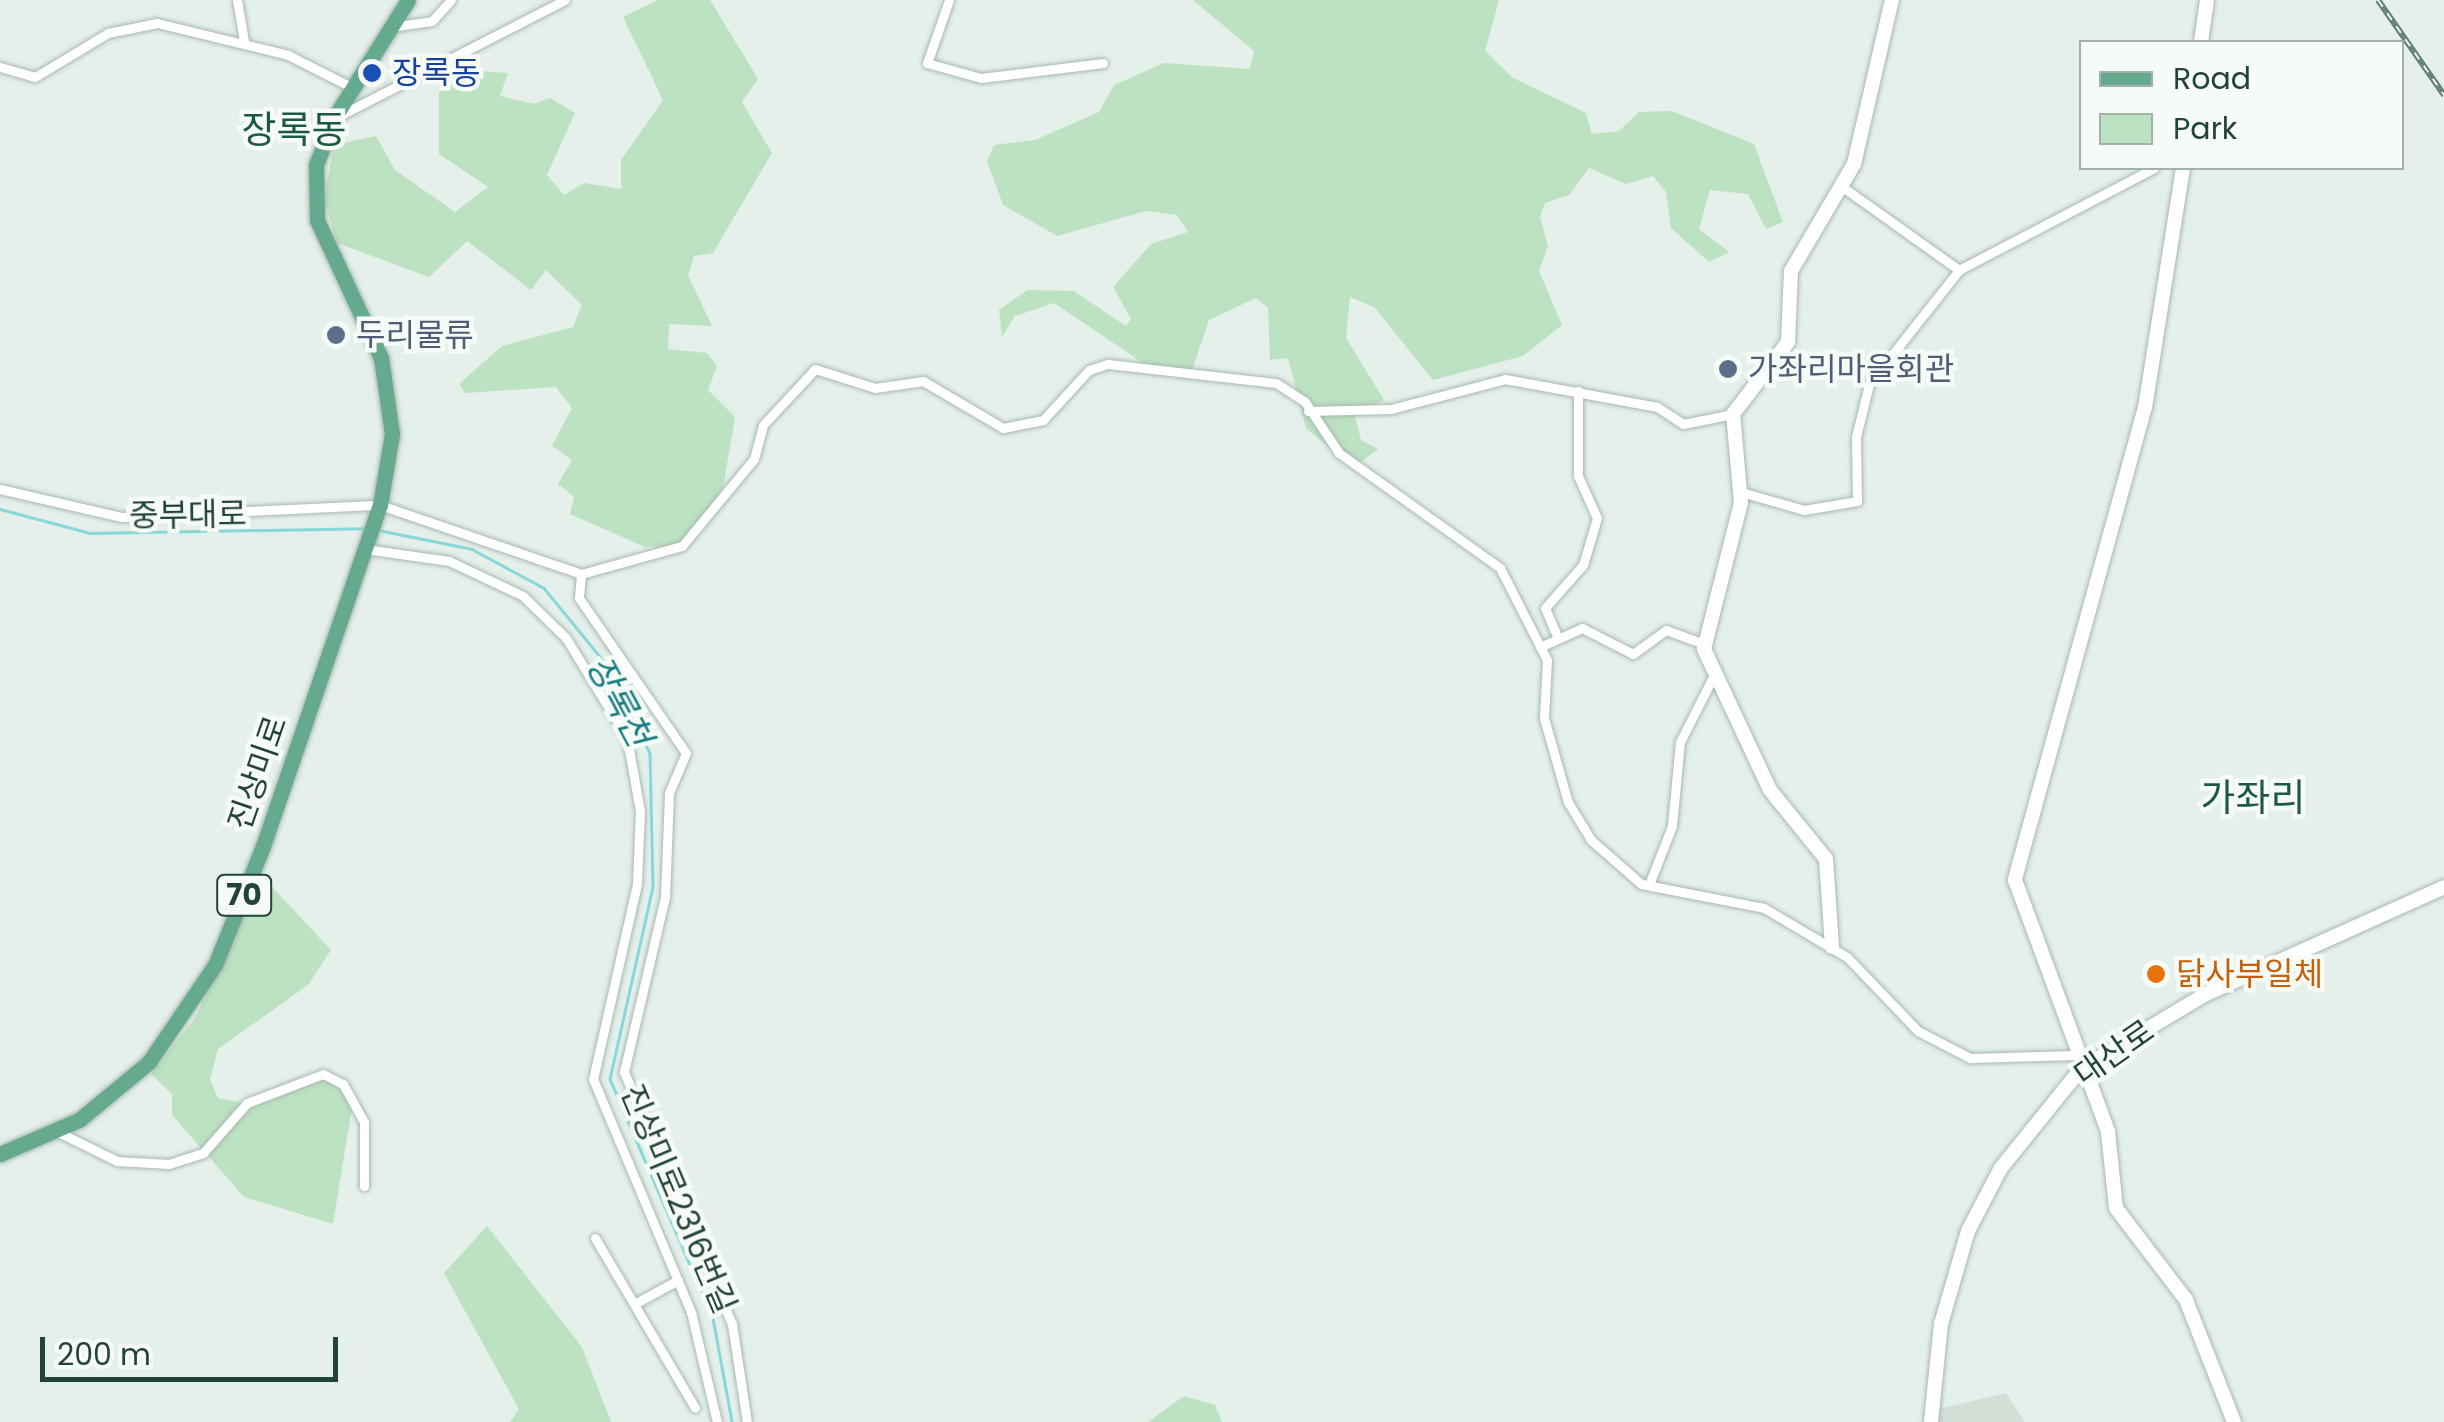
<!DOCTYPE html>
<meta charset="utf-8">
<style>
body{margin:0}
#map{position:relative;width:2444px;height:1422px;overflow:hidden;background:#e5f0ea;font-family:Poppins,"Noto Sans KR",sans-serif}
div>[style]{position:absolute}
.built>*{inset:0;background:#d3e0d8}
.green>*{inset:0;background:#bce2c1}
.stream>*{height:2.5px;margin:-1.25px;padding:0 1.25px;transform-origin:1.25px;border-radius:1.25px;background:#88d8d9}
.roads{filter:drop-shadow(0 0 2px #a7b9b0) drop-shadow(0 0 2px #a7b9b0)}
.street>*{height:9px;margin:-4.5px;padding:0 4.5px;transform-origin:4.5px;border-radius:4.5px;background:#fff}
.secondary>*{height:14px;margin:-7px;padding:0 7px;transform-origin:7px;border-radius:7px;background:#fff}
.primary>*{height:15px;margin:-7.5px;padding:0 7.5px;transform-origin:7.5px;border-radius:7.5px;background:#65a98f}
.rail>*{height:6px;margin-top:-3px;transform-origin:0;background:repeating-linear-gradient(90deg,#f7fbf8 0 8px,#5d7f71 0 16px);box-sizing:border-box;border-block:2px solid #5d7f71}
.dots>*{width:28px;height:28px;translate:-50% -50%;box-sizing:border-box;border:5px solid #f7fbf8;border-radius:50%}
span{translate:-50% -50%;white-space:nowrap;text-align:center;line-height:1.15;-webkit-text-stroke:9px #f7fbf8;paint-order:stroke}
.shield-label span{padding:2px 8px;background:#f7fbf8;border:2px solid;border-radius:8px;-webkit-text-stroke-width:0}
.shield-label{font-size:30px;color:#224436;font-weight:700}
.transit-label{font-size:32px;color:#164399}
.left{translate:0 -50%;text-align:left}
.service-label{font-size:32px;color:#4e5e75}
.street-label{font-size:32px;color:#224436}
.food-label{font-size:32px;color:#c56008}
.water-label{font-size:35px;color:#147e82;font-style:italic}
.quarter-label{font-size:38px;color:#1b5941}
.legend{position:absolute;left:2079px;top:40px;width:325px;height:130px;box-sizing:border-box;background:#f7fbf8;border:2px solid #a2b2aa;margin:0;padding:12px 18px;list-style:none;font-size:30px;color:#224436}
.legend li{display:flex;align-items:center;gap:20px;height:50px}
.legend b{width:50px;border:2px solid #a2b2aa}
.scale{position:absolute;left:40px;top:1337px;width:298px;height:45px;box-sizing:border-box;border:5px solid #224436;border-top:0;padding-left:12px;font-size:30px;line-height:35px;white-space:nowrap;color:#224436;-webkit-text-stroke:8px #f7fbf8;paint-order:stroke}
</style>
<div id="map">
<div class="built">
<i style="clip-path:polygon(2006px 1393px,2025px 1422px,1938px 1422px,1938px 1409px)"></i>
</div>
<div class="green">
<i style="clip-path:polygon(658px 0,710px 0,758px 79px,742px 102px,772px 153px,713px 253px,694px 256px,688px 275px,712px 326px,669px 324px,668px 349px,707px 353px,717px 366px,708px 390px,735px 417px,723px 488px,681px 545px,645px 547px,570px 514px,574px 497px,558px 484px,572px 460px,552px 446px,572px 408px,556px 387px,465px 393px,459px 384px,502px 346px,573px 327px,582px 305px,546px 270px,531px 290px,467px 241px,429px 277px,337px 243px,324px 199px,334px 145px,376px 136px,395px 170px,455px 212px,488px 187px,439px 154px,439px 86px,464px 70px,508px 73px,500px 96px,534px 104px,550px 98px,575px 113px,547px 175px,564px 195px,584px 183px,621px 189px,621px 160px,663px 100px,623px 17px)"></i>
<i style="clip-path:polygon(1193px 0,1499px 0,1485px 51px,1513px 78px,1586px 113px,1592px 134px,1619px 131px,1639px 112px,1672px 111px,1754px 144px,1783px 222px,1766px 229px,1748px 194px,1710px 190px,1699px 229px,1729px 252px,1709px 262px,1671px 228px,1666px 192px,1653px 176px,1626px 184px,1589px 168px,1569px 195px,1545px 203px,1540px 217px,1548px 246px,1539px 271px,1562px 325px,1523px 356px,1433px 380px,1374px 307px,1350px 297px,1346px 338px,1384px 400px,1355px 416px,1361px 440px,1378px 449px,1353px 468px,1306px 428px,1288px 358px,1270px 360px,1268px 308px,1256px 298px,1209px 320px,1189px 379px,1161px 375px,1054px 303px,1015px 316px,1002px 337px,999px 310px,1027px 290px,1074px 291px,1126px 326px,1131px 319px,1113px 287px,1151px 244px,1188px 232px,1177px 215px,1146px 211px,1057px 236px,1003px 205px,987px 161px,994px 145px,1035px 140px,1099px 112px,1114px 85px,1164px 63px,1250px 69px,1254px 51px)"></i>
<i style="clip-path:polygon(261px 875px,331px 950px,308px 985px,218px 1049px,210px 1079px,218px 1098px,255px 1105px,321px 1077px,337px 1085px,352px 1108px,333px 1224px,244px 1197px,172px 1115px,172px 1094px,151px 1074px,195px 1018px)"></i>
<i style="clip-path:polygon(487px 1226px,582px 1347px,611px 1422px,510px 1422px,519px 1409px,444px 1273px)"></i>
<i style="clip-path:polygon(1184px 1396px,1215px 1405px,1222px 1422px,1148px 1422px)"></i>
</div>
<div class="stream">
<i style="left:0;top:509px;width:93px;rotate:14.9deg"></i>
<i style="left:90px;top:533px;width:275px;rotate:-1deg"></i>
<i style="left:378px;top:530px;width:96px;rotate:11.4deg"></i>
<i style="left:472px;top:549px;width:82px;rotate:28.4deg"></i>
<i style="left:544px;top:588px;width:93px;rotate:50.7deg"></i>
<i style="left:603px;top:660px;width:104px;rotate:63.2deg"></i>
<i style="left:650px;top:753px;width:134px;rotate:88.7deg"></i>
<i style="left:653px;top:887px;width:197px;rotate:102.6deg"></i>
<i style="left:610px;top:1079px;width:260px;rotate:66.7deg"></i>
<i style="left:713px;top:1318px;width:106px;rotate:79.6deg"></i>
</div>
<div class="roads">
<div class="street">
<i style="left:237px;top:0;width:42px;rotate:80.3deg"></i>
<i style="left:949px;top:0;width:67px;rotate:109.2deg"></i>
<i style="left:927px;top:63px;width:56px;rotate:15.5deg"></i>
<i style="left:981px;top:78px;width:123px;rotate:-7deg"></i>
<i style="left:390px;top:27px;width:42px;rotate:-8.1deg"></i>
<i style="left:432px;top:21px;width:28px;rotate:-48deg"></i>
<i style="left:0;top:67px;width:36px;rotate:16deg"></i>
<i style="left:35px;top:77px;width:85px;rotate:-31.1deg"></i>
<i style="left:108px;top:33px;width:50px;rotate:-11.5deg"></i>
<i style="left:157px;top:23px;width:135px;rotate:13.7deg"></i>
<i style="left:288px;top:55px;width:73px;rotate:26.9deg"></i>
<i style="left:337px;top:117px;width:256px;rotate:-27.2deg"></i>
<i style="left:1844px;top:188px;width:141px;rotate:35.5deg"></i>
<i style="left:1308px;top:411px;width:83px;rotate:-1.4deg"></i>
<i style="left:1391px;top:409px;width:118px;rotate:-14.7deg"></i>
<i style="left:1505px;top:379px;width:155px;rotate:10.4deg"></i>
<i style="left:1657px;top:407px;width:31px;rotate:33deg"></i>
<i style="left:1683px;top:424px;width:51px;rotate:-11.3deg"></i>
<i style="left:0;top:489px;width:124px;rotate:13deg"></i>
<i style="left:121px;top:517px;width:259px;rotate:-2.7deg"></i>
<i style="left:380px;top:505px;width:213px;rotate:18.9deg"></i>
<i style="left:581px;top:574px;width:24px;rotate:95deg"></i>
<i style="left:579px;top:598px;width:188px;rotate:55.4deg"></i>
<i style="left:686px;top:753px;width:43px;rotate:113deg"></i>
<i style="left:669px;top:793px;width:104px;rotate:92.2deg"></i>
<i style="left:665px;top:897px;width:180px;rotate:103.2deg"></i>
<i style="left:624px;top:1072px;width:274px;rotate:66.8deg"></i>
<i style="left:732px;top:1324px;width:99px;rotate:81.3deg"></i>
<i style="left:1741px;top:492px;width:66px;rotate:15.9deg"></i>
<i style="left:1804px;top:510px;width:54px;rotate:-9.6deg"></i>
<i style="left:1857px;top:501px;width:64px;rotate:-90.9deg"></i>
<i style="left:1856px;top:437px;width:55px;rotate:-76.2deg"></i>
<i style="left:1869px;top:384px;width:145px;rotate:-51.7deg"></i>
<i style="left:1959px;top:270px;width:220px;rotate:-27.6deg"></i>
<i style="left:365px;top:549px;width:85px;rotate:8.1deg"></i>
<i style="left:449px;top:561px;width:82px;rotate:25.3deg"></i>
<i style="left:523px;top:596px;width:60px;rotate:44.3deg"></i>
<i style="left:566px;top:638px;width:117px;rotate:58.6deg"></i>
<i style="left:627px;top:738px;width:74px;rotate:79.9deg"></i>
<i style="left:640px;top:811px;width:73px;rotate:92.4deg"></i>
<i style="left:637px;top:884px;width:200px;rotate:102.7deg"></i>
<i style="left:593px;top:1079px;width:253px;rotate:67.2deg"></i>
<i style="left:691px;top:1312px;width:113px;rotate:76.7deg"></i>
<i style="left:581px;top:574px;width:105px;rotate:-15.5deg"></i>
<i style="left:682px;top:546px;width:113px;rotate:-50.4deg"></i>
<i style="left:754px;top:459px;width:35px;rotate:-75deg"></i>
<i style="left:763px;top:425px;width:76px;rotate:-47.1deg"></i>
<i style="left:815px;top:369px;width:63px;rotate:17.6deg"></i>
<i style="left:875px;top:388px;width:49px;rotate:-8.3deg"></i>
<i style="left:923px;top:381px;width:93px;rotate:30.4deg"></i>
<i style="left:1003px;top:428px;width:41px;rotate:-11.3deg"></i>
<i style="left:1043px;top:420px;width:68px;rotate:-47.4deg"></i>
<i style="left:1089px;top:370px;width:20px;rotate:-18deg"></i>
<i style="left:1108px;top:364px;width:169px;rotate:6.5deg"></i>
<i style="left:1276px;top:383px;width:35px;rotate:33deg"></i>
<i style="left:1305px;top:402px;width:61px;rotate:56.3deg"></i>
<i style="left:1339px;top:453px;width:198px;rotate:35.5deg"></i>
<i style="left:1500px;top:568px;width:103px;rotate:62.9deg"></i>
<i style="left:1547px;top:660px;width:58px;rotate:93deg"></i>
<i style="left:1544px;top:718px;width:87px;rotate:74.1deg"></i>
<i style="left:1568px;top:802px;width:44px;rotate:58.8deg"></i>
<i style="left:1591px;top:840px;width:67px;rotate:41.3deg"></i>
<i style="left:1641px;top:884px;width:125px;rotate:11deg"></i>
<i style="left:1764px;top:908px;width:96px;rotate:30.6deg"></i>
<i style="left:1847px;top:957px;width:103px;rotate:46.2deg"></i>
<i style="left:1918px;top:1031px;width:59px;rotate:27.4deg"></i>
<i style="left:1970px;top:1058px;width:104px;rotate:-1.7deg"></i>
<i style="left:1557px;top:636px;width:30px;rotate:-113deg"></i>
<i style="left:1545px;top:608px;width:57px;rotate:-48.5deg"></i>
<i style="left:1583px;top:565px;width:49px;rotate:-73.4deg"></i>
<i style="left:1597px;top:518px;width:46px;rotate:-114.3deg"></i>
<i style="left:1578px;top:476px;width:85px;rotate:-90deg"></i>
<i style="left:1540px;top:647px;width:46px;rotate:-24.3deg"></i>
<i style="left:1582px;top:628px;width:57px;rotate:27deg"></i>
<i style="left:1633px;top:654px;width:41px;rotate:-36deg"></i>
<i style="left:1666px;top:630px;width:40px;rotate:20.2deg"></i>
<i style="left:1650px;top:882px;width:60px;rotate:-68.6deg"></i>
<i style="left:1672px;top:826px;width:84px;rotate:-84.6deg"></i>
<i style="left:1680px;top:742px;width:73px;rotate:-63.1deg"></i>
<i style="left:58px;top:1132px;width:66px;rotate:26.2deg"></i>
<i style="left:117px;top:1161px;width:52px;rotate:3.3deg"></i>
<i style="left:169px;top:1164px;width:36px;rotate:-18deg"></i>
<i style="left:203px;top:1153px;width:67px;rotate:-48.7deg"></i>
<i style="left:247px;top:1103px;width:81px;rotate:-20.9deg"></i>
<i style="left:323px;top:1074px;width:22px;rotate:27deg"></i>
<i style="left:343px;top:1084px;width:43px;rotate:61.1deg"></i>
<i style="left:364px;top:1122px;width:64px;rotate:90deg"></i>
<i style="left:595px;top:1238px;width:197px;rotate:59.5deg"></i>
<i style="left:636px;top:1303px;width:48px;rotate:-28.7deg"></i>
</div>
<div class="secondary">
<i style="left:2201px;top:42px;width:42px;rotate:-81.9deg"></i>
<i style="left:2183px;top:168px;width:242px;rotate:99deg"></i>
<i style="left:2145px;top:407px;width:491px;rotate:105.4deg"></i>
<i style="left:2015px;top:880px;width:269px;rotate:69.7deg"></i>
<i style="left:2108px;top:1132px;width:76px;rotate:84deg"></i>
<i style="left:2116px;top:1208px;width:116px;rotate:52.7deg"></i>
<i style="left:2186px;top:1300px;width:131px;rotate:68.5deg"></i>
<i style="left:1832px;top:947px;width:88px;rotate:-93.9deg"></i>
<i style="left:1826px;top:859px;width:89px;rotate:-129.1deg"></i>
<i style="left:1770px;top:790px;width:156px;rotate:-115.1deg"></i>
<i style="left:1704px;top:649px;width:151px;rotate:-75.8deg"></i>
<i style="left:1741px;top:503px;width:89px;rotate:-95.1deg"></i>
<i style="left:1733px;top:414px;width:91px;rotate:-52.6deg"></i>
<i style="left:1788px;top:342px;width:71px;rotate:-87.6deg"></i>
<i style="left:1791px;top:271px;width:124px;rotate:-59.5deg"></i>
<i style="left:1854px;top:164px;width:168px;rotate:-77deg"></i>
<i style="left:1931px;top:1422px;width:99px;rotate:-84.2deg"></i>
<i style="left:1941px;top:1324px;width:97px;rotate:-73.8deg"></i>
<i style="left:1968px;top:1231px;width:71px;rotate:-62.4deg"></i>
<i style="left:2001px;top:1168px;width:127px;rotate:-51.1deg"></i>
<i style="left:2081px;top:1069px;width:144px;rotate:-31deg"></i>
<i style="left:2204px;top:995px;width:263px;rotate:-24.2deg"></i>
</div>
<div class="primary">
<i style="left:0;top:1154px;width:86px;rotate:-23.3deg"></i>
<i style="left:79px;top:1120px;width:91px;rotate:-39.6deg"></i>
<i style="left:149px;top:1062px;width:117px;rotate:-55.8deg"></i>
<i style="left:215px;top:965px;width:128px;rotate:-68deg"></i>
<i style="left:263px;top:846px;width:361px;rotate:-71.1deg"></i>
<i style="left:380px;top:505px;width:72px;rotate:-80.4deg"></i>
<i style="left:392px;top:434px;width:77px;rotate:-98.2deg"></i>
<i style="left:381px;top:358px;width:152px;rotate:-114.9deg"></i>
<i style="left:317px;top:220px;width:55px;rotate:-91deg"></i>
<i style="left:316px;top:165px;width:50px;rotate:-69deg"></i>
<i style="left:334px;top:118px;width:139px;rotate:-57.9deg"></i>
</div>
</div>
<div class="rail">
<i style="left:2378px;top:0;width:116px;rotate:55.2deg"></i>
</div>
<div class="dots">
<i style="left:372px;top:73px;background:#1a4fb4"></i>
<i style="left:336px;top:335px;background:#5c6f8a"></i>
<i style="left:1728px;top:369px;background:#5c6f8a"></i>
<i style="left:2156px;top:974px;background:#e8710a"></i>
</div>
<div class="shield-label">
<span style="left:244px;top:895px">70</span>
</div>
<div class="transit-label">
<span class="left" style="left:392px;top:73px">장록동</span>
</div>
<div class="service-label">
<span class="left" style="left:356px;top:335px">두리물류</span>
<span class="left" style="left:1748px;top:369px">가좌리마을회관</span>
</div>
<div class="street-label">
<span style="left:188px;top:515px;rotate:-1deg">중부대로</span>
<span style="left:258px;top:773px;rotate:-71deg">진상미로</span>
<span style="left:2114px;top:1053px;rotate:-35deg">대산로</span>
<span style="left:678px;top:1199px;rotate:67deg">진상미로2316번길</span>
</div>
<div class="food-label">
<span class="left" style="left:2176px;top:974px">닭사부일체</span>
</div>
<div class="water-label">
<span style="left:619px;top:701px;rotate:62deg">장록천</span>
</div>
<div class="quarter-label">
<span style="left:294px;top:130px">장록동</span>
<span style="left:2253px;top:798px">가좌리</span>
</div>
<ul class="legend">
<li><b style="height:12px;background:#65a98f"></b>Road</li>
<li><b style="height:28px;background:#bce2c1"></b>Park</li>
</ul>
<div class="scale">200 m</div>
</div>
